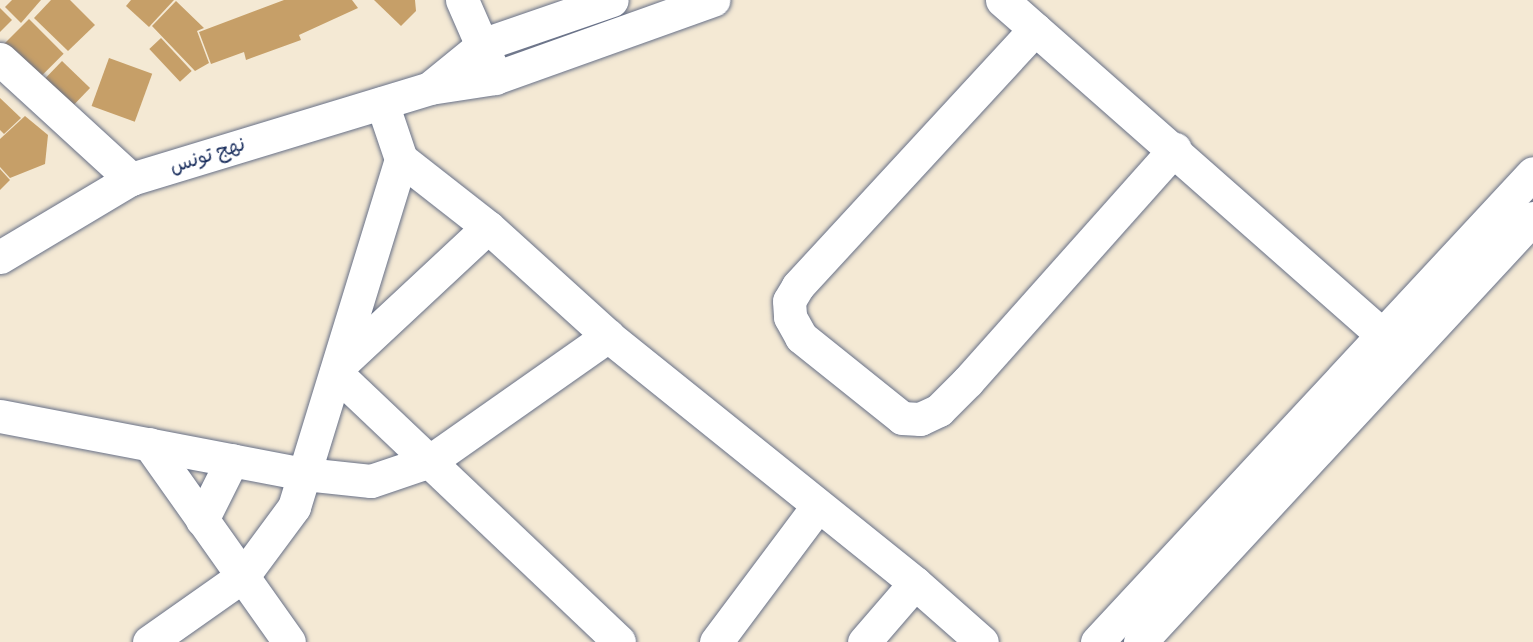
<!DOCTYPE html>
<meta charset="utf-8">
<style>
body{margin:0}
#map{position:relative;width:1533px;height:642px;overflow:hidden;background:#f4e9d4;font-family:Delius,"Playpen Sans Arabic",sans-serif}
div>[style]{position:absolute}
.building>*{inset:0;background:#c69f68;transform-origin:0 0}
.roads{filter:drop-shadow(0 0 2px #677087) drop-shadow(0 0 2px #677087)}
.minor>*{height:33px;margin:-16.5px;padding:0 16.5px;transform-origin:16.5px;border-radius:16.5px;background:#fff}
.major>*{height:33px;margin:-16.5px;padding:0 16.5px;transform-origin:16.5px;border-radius:16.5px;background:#fff}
span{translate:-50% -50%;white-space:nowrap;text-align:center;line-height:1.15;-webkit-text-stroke:6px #fff;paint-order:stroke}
.street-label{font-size:20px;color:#1b2f5e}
</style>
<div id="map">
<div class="building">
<i style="clip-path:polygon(12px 0,41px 0,21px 23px,5px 7px)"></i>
<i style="clip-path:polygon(51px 0,70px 0,95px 25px,68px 51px,34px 18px)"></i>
<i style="clip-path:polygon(131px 0,174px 0,149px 27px,126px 6px)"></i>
<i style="clip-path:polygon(284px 0,352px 0,358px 8px,299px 35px,301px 40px,246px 60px,244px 52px,211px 64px,199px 32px)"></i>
<i style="clip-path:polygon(374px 0,415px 0,416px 11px,401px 26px)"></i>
<i style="clip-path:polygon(176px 1px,204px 28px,197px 31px,209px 63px,195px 71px,152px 26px)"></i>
<i style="clip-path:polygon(0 8px,12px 20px,0 32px)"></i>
<i style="left:29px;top:19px;width:49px;height:35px;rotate:45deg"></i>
<i style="left:161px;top:38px;width:45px;height:16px;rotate:47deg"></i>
<i style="left:109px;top:58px;width:46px;height:51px;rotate:20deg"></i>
<i style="left:62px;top:61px;width:39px;height:26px;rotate:44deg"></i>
<i style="clip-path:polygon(0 98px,21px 118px,4px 134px,0 130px)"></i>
<i style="clip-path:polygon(25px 116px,48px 135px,45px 164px,10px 178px,0 167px,0 139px)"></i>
<i style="clip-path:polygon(0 169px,10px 180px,0 190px)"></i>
</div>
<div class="roads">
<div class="minor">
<i style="left:462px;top:0;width:70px;rotate:66.4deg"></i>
<i style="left:1002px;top:0;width:536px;rotate:41.37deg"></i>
<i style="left:1035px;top:29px;width:350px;rotate:132.7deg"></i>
<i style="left:798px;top:286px;width:17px;rotate:121deg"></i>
<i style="left:789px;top:301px;width:16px;rotate:86deg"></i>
<i style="left:790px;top:317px;width:23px;rotate:61deg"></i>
<i style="left:801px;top:337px;width:129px;rotate:38.7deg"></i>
<i style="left:902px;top:418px;width:18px;rotate:3deg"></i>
<i style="left:920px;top:419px;width:21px;rotate:-25deg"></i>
<i style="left:939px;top:410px;width:41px;rotate:-45deg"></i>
<i style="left:968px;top:381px;width:311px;rotate:-48.3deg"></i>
<i style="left:0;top:59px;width:178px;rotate:42.5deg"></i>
<i style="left:431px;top:87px;width:68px;rotate:-39.1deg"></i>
<i style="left:484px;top:44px;width:135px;rotate:-19deg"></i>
<i style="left:401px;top:159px;width:110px;rotate:38deg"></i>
<i style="left:488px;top:227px;width:162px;rotate:42.2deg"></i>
<i style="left:608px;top:336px;width:394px;rotate:38.8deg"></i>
<i style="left:915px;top:583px;width:89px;rotate:41.4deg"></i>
<i style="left:0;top:257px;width:152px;rotate:-30.8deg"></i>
<i style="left:131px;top:179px;width:313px;rotate:-16.9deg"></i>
<i style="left:430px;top:88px;width:66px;rotate:-8.7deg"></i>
<i style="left:495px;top:78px;width:232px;rotate:-19.7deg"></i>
<i style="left:340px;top:365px;width:202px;rotate:-43deg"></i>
<i style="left:336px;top:373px;width:390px;rotate:43.5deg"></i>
<i style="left:0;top:416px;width:310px;rotate:10.8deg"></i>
<i style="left:305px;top:474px;width:66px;rotate:6.1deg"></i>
<i style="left:371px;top:481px;width:62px;rotate:-18.7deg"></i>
<i style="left:430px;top:461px;width:218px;rotate:-35.1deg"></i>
<i style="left:149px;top:444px;width:242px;rotate:54.7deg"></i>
<i style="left:202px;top:520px;width:67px;rotate:-63.4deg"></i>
<i style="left:149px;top:642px;width:115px;rotate:-35.1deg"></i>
<i style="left:243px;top:576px;width:86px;rotate:-53.5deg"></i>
<i style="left:294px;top:507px;width:364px;rotate:-72.9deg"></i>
<i style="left:401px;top:159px;width:59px;rotate:-108.7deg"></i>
<i style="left:716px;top:642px;width:169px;rotate:-53.2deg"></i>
<i style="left:864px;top:642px;width:78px;rotate:-49.2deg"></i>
</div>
<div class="major">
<i style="left:1097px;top:642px;width:640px;rotate:-47.09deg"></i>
<i style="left:1140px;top:642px;width:578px;rotate:-47.17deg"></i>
</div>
</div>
<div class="street-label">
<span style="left:207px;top:154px;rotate:-18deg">نهج تونس</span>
</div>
</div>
